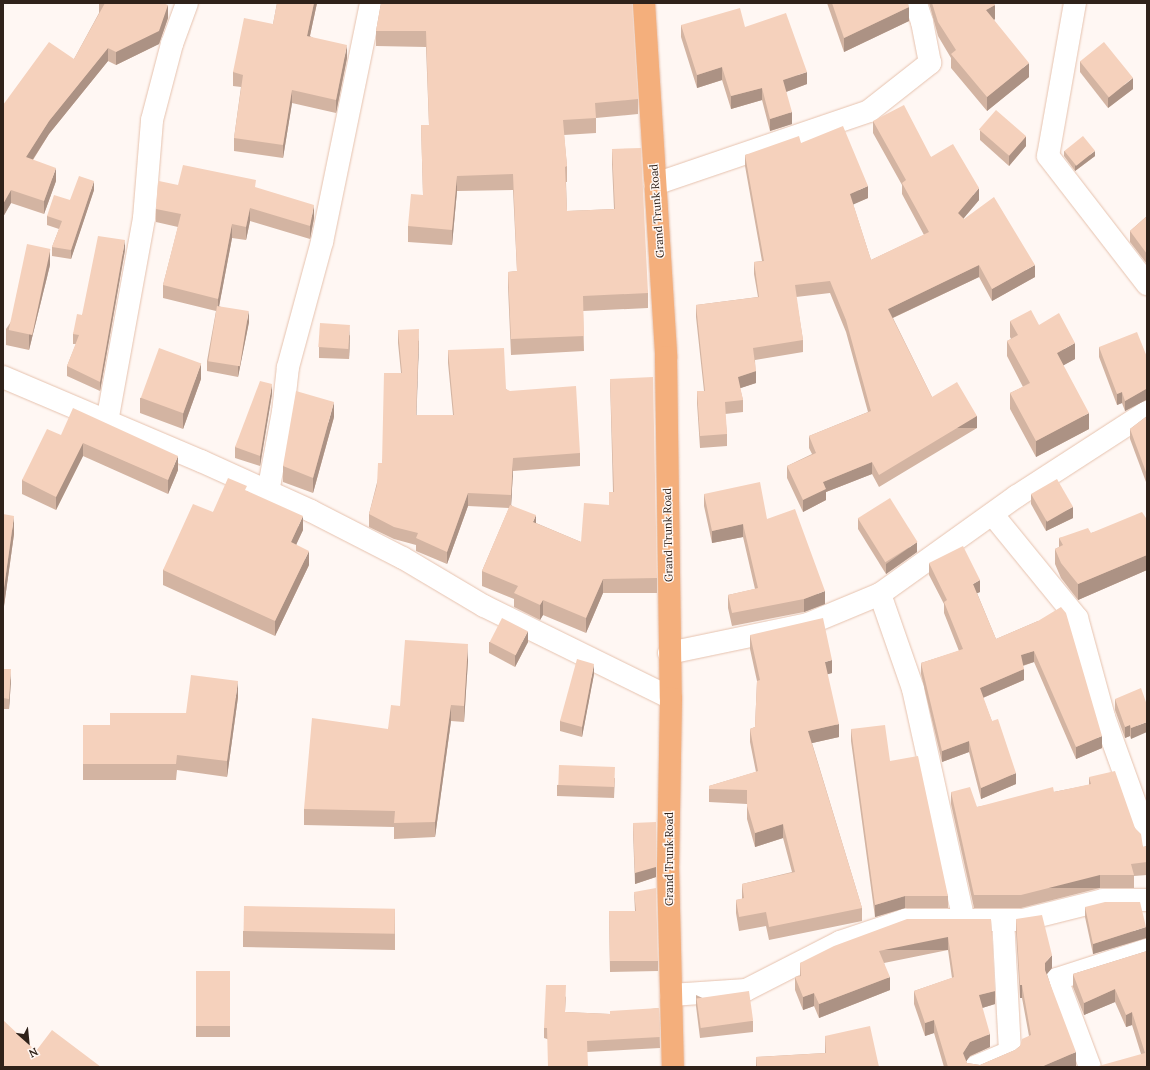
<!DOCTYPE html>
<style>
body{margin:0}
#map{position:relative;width:1150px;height:1070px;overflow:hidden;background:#fff7f3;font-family:Lora,serif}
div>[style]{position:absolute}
.roads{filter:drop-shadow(0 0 1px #e6c2ae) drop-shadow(0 0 1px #e6c2ae)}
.minor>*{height:22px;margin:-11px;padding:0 11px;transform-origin:11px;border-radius:11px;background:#fff}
.primary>*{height:22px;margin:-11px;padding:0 11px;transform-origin:11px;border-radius:11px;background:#f4af7c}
.wall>*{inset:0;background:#d3b4a2;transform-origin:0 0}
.shaded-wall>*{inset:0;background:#ac9284;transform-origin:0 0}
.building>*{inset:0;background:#f5d1bc;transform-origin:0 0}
span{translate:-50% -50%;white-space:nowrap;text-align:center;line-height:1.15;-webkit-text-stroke:3px #fff7f3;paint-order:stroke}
.street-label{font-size:11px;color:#2f221a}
.frame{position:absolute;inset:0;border:4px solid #2f221a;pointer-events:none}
.north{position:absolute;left:8px;top:1022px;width:40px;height:40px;-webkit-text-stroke:3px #fff7f3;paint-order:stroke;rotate:153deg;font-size:11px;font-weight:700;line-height:16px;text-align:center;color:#2f221a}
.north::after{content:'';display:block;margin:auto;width:14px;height:18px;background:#2f221a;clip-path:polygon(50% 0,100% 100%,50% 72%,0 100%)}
</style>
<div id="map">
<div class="roads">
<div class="minor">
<i style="left:1075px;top:3px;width:155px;rotate:100deg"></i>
<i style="left:1048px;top:156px;width:162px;rotate:52.3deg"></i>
<i style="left:655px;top:184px;width:226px;rotate:-18.8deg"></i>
<i style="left:869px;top:111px;width:78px;rotate:-38.2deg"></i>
<i style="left:930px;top:63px;width:42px;rotate:-101deg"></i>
<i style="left:922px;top:22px;width:20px;rotate:-108deg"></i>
<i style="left:3px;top:377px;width:215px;rotate:23deg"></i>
<i style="left:201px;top:461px;width:121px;rotate:24.4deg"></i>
<i style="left:311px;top:511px;width:103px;rotate:27.1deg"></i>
<i style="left:403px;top:558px;width:94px;rotate:30.7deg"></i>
<i style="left:484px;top:606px;width:208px;rotate:26.2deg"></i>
<i style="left:107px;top:422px;width:207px;rotate:-79.7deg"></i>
<i style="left:144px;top:218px;width:98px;rotate:-85.3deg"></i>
<i style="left:152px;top:120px;width:79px;rotate:-75.3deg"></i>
<i style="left:172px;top:44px;width:44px;rotate:-69.9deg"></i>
<i style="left:268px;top:492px;width:81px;rotate:-79.4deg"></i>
<i style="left:283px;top:412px;width:45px;rotate:-83.7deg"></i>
<i style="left:288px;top:367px;width:130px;rotate:-74.8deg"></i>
<i style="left:322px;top:242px;width:244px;rotate:-78.4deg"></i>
<i style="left:993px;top:515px;width:133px;rotate:50.8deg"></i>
<i style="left:1077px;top:618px;width:103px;rotate:74.7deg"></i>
<i style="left:1104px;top:717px;width:127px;rotate:70.1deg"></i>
<i style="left:880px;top:594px;width:101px;rotate:70.8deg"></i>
<i style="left:913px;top:689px;width:237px;rotate:77.6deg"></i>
<i style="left:669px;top:653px;width:142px;rotate:-11.8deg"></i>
<i style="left:808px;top:624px;width:78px;rotate:-22.6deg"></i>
<i style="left:880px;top:594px;width:168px;rotate:-35.6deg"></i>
<i style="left:1017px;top:496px;width:155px;rotate:-32.9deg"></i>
<i style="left:671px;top:995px;width:75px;rotate:-3.8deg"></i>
<i style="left:746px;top:990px;width:106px;rotate:-27.1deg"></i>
<i style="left:840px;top:942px;width:69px;rotate:-18.7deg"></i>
<i style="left:905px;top:920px;width:118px"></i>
<i style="left:1023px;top:920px;width:82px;rotate:-14deg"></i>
<i style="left:1103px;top:900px;width:44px"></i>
<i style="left:975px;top:1067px;width:38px;rotate:-23deg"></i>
<i style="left:1010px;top:1052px;width:132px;rotate:-93deg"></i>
<i style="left:1090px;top:1067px;width:94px;rotate:-110.6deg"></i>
<i style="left:1057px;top:979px;width:95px;rotate:-17.9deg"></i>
</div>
<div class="primary">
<i style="left:644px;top:3px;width:355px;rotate:86.4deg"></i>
<i style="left:666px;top:357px;width:341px;rotate:89.2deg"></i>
<i style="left:671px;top:698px;width:169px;rotate:91deg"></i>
<i style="left:668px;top:867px;width:200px;rotate:88.6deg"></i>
</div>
</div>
<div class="wall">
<i style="clip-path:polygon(99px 3px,163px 3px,168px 18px,159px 44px,116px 65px,108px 61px,49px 134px,33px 160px,56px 181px,44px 214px,11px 203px,3px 217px,3px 105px,74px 59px,99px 13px)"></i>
<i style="clip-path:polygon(277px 3px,317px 3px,310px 36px,347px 58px,336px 113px,292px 103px,283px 158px,234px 151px,234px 138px,241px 87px,233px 86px,233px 72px,273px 24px)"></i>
<i style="clip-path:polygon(381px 3px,638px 99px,638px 114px,596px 118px,596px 133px,564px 135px,567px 166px,567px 182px,566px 182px,567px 211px,614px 209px,612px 164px,612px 149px,648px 293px,648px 308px,583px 311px,584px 351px,511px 355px,508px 287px,508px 272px,517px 271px,513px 190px,457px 191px,452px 245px,408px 242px,408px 226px,423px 195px,421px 125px,429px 125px,426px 47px,376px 46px,376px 31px)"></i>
<i style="clip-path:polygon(827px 3px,908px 3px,909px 21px,844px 52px)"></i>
<i style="clip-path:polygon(929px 3px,994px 3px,995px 19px,994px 20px,1029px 77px,987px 111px,951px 68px,951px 58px,938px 36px)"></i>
<i style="clip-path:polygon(681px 25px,745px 27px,807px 84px,786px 92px,792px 124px,770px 131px,762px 100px,731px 109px,722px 80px,697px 88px,681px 37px)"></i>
<i style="clip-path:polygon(1080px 61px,1133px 89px,1108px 108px,1080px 72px)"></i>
<i style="clip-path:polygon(873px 121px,931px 157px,979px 200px,963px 219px,1035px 277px,992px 301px,979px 277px,893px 318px,932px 397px,977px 428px,879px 487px,872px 474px,826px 492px,826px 500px,803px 512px,787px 478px,787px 466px,812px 454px,809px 448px,809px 436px,868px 412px,846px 332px,830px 293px,796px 297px,803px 340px,803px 352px,755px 360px,756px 383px,740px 388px,743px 400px,743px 412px,725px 414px,727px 434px,727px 446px,700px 448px,697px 403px,697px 391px,704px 391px,696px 317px,696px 305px,758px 297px,754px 274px,754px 262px,762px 261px,745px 166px,745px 155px,801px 143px,868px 198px,853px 204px,871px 260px,924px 235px,902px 194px,902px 185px,873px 133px)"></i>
<i style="clip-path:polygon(980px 130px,1026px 146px,1009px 166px,980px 140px)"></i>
<i style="clip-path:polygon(1064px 151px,1095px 156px,1075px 171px,1064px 156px)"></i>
<i style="clip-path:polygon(178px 185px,256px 188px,314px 218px,310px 239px,250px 221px,246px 240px,232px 238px,219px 306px,249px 322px,238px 377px,207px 371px,207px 361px,216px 311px,163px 298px,163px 285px,178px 227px,156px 222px,156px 209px)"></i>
<i style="clip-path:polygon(94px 190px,71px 259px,52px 256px,52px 247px,59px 229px,47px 225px,47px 216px,70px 200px)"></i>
<i style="clip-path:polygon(1147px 216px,1147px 264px,1130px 242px,1130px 231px)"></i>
<i style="clip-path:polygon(125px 250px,100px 391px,67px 376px,67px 366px,76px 344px,73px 344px,73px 334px,82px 315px)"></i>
<i style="clip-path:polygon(50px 265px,29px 350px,6px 345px,6px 329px)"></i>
<i style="clip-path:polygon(1010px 321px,1039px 325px,1075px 359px,1063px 365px,1089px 429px,1036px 457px,1010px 409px,1010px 393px,1023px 387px,1007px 356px,1007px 341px,1011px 339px,1010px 337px)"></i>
<i style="clip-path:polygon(398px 330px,419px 341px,416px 415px,453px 415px,448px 363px,448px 350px,506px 389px,580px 453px,580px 466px,513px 471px,511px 505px,536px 523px,581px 542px,609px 505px,613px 492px,610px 379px,657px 578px,657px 593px,603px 593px,586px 633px,543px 615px,540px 620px,514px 607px,514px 599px,482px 586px,482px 571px,509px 508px,468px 506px,447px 564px,416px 551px,416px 545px,394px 539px,369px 527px,369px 514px,382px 463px,401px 373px,398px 343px)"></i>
<i style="clip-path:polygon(350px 335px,349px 359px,319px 358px,319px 347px)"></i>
<i style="clip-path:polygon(1099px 347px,1147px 357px,1147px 400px,1146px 400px,1125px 411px,1122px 403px,1117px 405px,1099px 357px)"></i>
<i style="clip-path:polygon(201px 379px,183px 429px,140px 413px,140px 398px)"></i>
<i style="clip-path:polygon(272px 394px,260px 466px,235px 458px,235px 447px)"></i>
<i style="clip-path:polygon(1147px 416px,1146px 482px,1130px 439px,1130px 429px)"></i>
<i style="clip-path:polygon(334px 417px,313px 493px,283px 482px,283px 466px)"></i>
<i style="clip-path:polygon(61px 435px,178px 470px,168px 494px,83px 456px,56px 510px,22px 494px,22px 480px)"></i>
<i style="clip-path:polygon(247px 491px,303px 530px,296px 544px,309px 565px,275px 636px,163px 585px,163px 570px,213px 512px)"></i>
<i style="clip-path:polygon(704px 494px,767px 519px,825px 604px,804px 612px,732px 626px,728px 608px,728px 595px,755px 589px,743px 537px,712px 543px,704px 506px)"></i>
<i style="clip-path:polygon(1031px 494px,1073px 518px,1046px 531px,1031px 504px)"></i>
<i style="clip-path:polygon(3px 514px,14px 534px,4px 606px,3px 606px)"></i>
<i style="clip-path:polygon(858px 518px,917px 552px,886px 574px,858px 529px)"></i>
<i style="clip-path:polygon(1147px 518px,1147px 570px,1078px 600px,1061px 578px,1055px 564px,1055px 549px,1059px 547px,1059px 538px,1091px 533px)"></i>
<i style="clip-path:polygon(929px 563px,980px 592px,977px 593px,996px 639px,1038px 621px,1102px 748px,1076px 759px,1034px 662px,1023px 666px,1024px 680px,983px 698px,1016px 784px,981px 799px,969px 752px,942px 762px,921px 674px,921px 663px,959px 651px,944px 613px,944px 604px,929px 575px)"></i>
<i style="clip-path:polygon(750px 635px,832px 673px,827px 674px,839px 737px,812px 743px,862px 908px,862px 921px,769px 940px,766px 926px,739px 931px,736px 913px,736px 900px,742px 899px,742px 884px,792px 872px,783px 838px,755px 847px,747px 819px,747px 804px,709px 802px,709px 786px,756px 772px,750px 742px,750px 729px,755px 727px,757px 681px,750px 649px)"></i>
<i style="clip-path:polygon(489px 642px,528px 642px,515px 667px,489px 653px)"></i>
<i style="clip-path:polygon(468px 660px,464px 722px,451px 721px,435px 837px,394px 839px,394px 827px,304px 825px,304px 809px,388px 729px,400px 706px)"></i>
<i style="clip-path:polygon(3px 669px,11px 680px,9px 709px,3px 709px)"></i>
<i style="clip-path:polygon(594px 674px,582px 737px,560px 731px,560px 721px)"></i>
<i style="clip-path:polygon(238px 697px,227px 777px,177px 770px,176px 780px,83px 780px,83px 725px,110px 725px,186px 713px)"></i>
<i style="clip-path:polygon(1115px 699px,1147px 705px,1131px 739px,1130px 736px,1125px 738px,1115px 710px)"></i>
<i style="clip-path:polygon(851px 729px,890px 761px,948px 896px,948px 908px,905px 908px,875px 917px,851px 741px)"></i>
<i style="clip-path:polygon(1089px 777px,1135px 828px,1143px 847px,1147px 846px,1147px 875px,1134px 876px,1134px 888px,1100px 888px,1021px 908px,974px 908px,951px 804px,951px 792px,977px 807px,1089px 785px)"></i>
<i style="clip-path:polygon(615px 778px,614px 798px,557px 796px,557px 785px)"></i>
<i style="clip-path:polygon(633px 823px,656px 877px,635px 884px,633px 833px)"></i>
<i style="clip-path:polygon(634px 892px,658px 961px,658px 971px,610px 972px,609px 911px,635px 911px)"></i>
<i style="clip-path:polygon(1085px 907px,1146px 938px,1093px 954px,1085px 917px)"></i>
<i style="clip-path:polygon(395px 909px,395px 950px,243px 947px,243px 931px)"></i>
<i style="clip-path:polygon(991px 919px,995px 1004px,982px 1008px,990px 1047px,970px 1056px,966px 1061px,967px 1063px,980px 1065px,1015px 1050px,1020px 1046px,1029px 1036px,1022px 998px,1020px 998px,1016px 932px,1016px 919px,1052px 968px,1047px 974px,1076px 1066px,1073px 1067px,944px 1067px,934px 1033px,925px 1036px,914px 1004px,914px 991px,952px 978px,948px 950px,884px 963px,890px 990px,819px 1018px,814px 1006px,803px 1010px,795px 990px,795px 977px,800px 976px,800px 963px)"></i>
<i style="clip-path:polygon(1147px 951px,1147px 1067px,1141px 1054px,1132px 1025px,1126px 1027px,1115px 1002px,1084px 1015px,1073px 987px,1073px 974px)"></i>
<i style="left:196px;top:971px;width:34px;height:66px"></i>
<i style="clip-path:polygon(696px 995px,753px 1021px,753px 1032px,700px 1038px,696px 1006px)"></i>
<i style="clip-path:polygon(566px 996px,565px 1012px,610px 1014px,659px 1008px,660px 1048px,587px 1052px,547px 1039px,544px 1038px,544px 1028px)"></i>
<i style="clip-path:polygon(825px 1036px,879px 1067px,756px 1067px,756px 1057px,825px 1053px)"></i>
</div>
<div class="shaded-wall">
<i style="clip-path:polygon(314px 3px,317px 3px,307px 49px,307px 36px)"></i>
<i style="clip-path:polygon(168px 5px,168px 18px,159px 44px,116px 65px,116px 52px)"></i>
<i style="clip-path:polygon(995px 5px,995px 19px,986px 25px,986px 10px)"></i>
<i style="clip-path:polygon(909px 7px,909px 21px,844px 52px,844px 38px)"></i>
<i style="clip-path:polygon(347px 45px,347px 58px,336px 113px,336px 100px)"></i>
<i style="clip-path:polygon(108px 48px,108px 61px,49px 134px,26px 170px,26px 157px,49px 121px)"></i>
<i style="clip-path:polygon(1029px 63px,1029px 77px,987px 111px,987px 97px)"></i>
<i style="clip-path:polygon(722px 67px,722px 80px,697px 88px,697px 75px)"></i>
<i style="clip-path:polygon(807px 72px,807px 84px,783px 93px,783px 80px)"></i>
<i style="clip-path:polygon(1133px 78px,1133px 89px,1108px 108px,1108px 98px)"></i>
<i style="clip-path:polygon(762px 88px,762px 100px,731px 109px,731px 96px)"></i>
<i style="clip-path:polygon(292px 90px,292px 103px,283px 158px,283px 145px)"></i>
<i style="clip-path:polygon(792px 112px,792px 124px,770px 131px,770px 119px)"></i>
<i style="clip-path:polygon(1026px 136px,1026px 146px,1009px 166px,1009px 155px)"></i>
<i style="clip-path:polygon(1095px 151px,1095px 156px,1075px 171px,1075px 166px)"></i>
<i style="clip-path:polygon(56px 168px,56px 181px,44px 214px,44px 201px)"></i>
<i style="clip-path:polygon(457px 176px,457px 191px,452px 245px,452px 230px)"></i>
<i style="clip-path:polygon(94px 181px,94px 190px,71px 259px,71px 250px)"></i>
<i style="clip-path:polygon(868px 186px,868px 198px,850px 206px,850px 194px)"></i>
<i style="clip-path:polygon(979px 188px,979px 200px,958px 225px,958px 213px)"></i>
<i style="clip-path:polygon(11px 190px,11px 203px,3px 217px,3px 204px)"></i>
<i style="clip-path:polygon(314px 205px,314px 218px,310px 239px,310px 226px)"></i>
<i style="clip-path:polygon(250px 208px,250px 221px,246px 240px,246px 227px)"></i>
<i style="clip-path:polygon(232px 224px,232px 238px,218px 312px,218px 299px)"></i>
<i style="clip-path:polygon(125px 240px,125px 250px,100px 391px,100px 382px)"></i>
<i style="clip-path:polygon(50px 249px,50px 265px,29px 350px,29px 335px)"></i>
<i style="clip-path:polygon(979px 265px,979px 277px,888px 320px,888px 309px)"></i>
<i style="clip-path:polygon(1035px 265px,1035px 277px,992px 301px,992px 289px)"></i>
<i style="clip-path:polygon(249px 311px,249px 322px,238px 377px,238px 366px)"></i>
<i style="clip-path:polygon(350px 325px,350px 335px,349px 359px,349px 348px)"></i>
<i style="clip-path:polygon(419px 329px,419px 341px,416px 428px,416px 415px)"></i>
<i style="clip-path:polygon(1075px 343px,1075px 359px,1057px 369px,1057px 353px)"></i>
<i style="clip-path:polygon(201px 363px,201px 379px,183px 429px,183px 414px)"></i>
<i style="clip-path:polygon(756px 371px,756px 383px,738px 389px,738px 377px)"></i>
<i style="clip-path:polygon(272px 384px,272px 394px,260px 466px,260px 456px)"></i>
<i style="clip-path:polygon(1146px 389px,1146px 400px,1125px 411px,1125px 401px)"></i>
<i style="clip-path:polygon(1122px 392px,1122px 403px,1117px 405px,1117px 394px)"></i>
<i style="clip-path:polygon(334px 402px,334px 417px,313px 493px,313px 478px)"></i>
<i style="clip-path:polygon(1089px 413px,1089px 429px,1036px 457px,1036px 441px)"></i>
<i style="left:977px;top:416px;width:12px;height:114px;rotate:90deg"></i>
<i style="clip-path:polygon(83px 443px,83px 456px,56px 510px,56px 497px)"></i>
<i style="clip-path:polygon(178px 456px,178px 470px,168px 494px,168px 480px)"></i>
<i style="clip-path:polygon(513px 458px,513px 471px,511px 508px,511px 495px)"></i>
<i style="clip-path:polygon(872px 462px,872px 474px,826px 492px,826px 500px,803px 512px,803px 500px,823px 482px)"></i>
<i style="left:1147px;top:471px;width:11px;height:1px;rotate:90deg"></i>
<i style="clip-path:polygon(468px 493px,468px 506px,447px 564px,447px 552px)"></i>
<i style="clip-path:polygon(1073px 507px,1073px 518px,1046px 531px,1046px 520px)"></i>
<i style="clip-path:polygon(536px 515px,536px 530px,533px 522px)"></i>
<i style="clip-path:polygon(14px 516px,14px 534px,4px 606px,4px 588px)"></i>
<i style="clip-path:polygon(303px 516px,303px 530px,291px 556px,291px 542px)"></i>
<i style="clip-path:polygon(743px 524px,743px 537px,712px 543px,712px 531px)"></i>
<i style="clip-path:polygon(917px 542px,917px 552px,886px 574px,886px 564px)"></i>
<i style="clip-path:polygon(309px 551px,309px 565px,275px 636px,275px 621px)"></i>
<i style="clip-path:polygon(1147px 555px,1147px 570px,1078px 600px,1078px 584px)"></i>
<i style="clip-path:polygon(603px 579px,603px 593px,586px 633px,586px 618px)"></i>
<i style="clip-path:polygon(980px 580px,980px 592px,973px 595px,973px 584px)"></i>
<i style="clip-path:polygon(825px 591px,825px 604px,804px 612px,804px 599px)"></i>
<i style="clip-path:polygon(543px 600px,543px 615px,540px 620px,540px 605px)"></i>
<i style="clip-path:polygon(528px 631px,528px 642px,515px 667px,515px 656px)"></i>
<i style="clip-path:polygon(468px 644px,468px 660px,464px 722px,464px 706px)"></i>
<i style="clip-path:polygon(1034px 651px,1034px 662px,1021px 666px,1021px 655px)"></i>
<i style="clip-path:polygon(832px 660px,832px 673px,825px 675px,825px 662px)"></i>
<i style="clip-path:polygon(594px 664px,594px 674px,582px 737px,582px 727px)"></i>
<i style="clip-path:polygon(11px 669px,11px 680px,9px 709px,9px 699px)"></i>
<i style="clip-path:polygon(1024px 669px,1024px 680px,980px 699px,980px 688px)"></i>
<i style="clip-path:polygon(238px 681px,238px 697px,227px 777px,227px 761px)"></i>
<i style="clip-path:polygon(451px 705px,451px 721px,435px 837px,435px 822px)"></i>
<i style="clip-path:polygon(1147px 722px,1147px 732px,1131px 739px,1131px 728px)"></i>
<i style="clip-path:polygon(839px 724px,839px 737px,808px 744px,808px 731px)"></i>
<i style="clip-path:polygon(1130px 725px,1130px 736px,1125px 738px,1125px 727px)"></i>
<i style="clip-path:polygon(1102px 736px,1102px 748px,1076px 759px,1076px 747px)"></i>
<i style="clip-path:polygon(969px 741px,969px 752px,942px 762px,942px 751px)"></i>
<i style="clip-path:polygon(1016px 773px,1016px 784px,981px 799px,981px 788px)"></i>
<i style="clip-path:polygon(656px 822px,656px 877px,635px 884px,635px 873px)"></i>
<i style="clip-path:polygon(783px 824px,783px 838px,755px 847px,755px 833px)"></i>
<i style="left:1100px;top:875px;width:13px;height:81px;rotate:90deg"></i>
<i style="clip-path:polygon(905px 896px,905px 908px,875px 917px,875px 905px)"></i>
<i style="clip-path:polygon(1146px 927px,1146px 938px,1093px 954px,1093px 944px)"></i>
<i style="left:948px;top:937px;width:13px;height:70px;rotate:90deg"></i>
<i style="clip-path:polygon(1052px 955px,1052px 968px,1045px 976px,1045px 963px)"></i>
<i style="clip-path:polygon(890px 977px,890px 990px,819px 1018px,819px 1004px)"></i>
<i style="left:1020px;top:985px;width:2px;height:13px"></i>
<i style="clip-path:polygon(1115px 989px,1115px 1002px,1084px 1015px,1084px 1003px)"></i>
<i style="clip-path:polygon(995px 991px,995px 1004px,979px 1009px,979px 995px)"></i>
<i style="clip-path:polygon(814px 993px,814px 1006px,803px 1010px,803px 997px)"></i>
<i style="clip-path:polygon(1132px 1012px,1132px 1025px,1126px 1027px,1126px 1015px)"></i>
<i style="clip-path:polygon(934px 1020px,934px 1033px,925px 1036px,925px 1023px)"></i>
<i style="clip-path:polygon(990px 1034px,990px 1047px,970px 1056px,963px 1066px,963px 1053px,970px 1042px)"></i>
<i style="clip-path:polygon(1076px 1052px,1076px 1066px,1073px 1067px,1041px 1067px)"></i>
</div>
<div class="building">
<i style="clip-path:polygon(105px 3px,163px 3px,168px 5px,159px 31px,116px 52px,108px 48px,49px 121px,26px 157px,56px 168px,44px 201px,11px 190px,3px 204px,3px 105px,49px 42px,74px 59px)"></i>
<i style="clip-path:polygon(277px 3px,314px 3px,307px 36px,347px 45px,336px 100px,292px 90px,283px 145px,234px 138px,243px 75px,233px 72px,244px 18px,273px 24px)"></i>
<i style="clip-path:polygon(381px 3px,632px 3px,638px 99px,595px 103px,596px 118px,563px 120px,567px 166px,565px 167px,567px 211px,615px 209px,612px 149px,641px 148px,648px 293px,583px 296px,584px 336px,511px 339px,508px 272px,517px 271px,513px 174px,457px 176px,452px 230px,408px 226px,411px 194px,423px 195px,421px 125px,429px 125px,426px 31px,376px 31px)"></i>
<i style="clip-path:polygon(832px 3px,908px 3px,909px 7px,844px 38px)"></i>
<i style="clip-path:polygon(932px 3px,994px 3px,995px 5px,986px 10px,1029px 63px,987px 97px,951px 54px,956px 50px,938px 22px)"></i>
<i style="clip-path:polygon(740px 8px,745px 27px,786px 13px,807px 72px,783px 80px,792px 112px,770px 119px,762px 88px,731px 96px,722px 67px,697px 75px,681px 25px)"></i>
<i style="left:1104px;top:42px;width:46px;height:31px;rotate:51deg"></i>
<i style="clip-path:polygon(904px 105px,931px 157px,953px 144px,979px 188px,958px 213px,964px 219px,994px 197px,1035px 265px,992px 289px,979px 265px,888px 309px,932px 397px,957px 382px,977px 416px,879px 475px,872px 462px,823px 482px,826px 489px,803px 500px,787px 466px,816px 453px,809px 436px,871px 411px,846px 320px,830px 281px,795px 285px,803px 340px,753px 348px,756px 371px,738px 377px,743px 400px,725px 402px,727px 434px,700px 436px,697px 391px,705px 391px,696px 305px,759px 297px,754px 262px,764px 261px,745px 155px,799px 136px,801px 143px,843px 126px,868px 186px,850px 194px,871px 260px,929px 232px,902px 183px,906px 180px,873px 121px)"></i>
<i style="left:996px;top:110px;width:40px;height:26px;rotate:41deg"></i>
<i style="left:1083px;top:136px;width:19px;height:24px;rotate:51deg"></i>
<i style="clip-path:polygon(183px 165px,256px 180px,255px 187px,314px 205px,310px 226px,250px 208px,246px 227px,232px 224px,218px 299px,163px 285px,181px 214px,156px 209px,158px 184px,159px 181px,178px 185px)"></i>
<i style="clip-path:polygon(79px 176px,94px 181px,71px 250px,52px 247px,62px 221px,47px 216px,54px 195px,70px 200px)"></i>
<i style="clip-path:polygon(1147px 216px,1147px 254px,1130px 231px)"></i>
<i style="clip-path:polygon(98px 236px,125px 240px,100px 382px,67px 366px,79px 335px,73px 334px,77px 314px,82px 315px)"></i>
<i style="left:27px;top:244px;width:24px;height:88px;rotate:12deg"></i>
<i style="left:217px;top:306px;width:32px;height:56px;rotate:9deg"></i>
<i style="clip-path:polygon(1031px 310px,1039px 325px,1059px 313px,1075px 343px,1057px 353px,1089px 413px,1036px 441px,1010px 393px,1030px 383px,1007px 341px,1018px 335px,1010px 321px)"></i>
<i style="left:320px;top:323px;width:30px;height:24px;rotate:4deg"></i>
<i style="clip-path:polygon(419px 329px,416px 415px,454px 415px,448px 350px,504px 348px,506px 389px,510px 391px,576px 386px,580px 453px,513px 458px,511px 495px,468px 493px,447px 552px,416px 538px,418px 533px,394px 527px,369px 514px,377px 485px,378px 463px,382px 463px,384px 373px,402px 373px,398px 330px)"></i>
<i style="clip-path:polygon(1137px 332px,1147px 357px,1147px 390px,1146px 389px,1125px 401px,1122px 392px,1117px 394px,1099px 347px)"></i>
<i style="left:159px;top:348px;width:45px;height:53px;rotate:20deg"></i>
<i style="clip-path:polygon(653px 377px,657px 578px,603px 579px,586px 618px,543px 600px,540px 605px,514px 593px,518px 586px,482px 571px,510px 505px,536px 515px,533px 522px,581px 542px,584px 503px,609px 505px,609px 492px,614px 492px,610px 379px)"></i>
<i style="clip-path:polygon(260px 381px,272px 384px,260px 456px,235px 447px)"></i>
<i style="clip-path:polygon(296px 391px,334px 402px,313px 478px,283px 466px)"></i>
<i style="clip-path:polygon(73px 408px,178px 456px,168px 480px,83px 443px,56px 497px,22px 480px,47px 429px,61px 435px)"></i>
<i style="clip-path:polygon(1147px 416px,1147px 471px,1146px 472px,1130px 429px)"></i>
<i style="clip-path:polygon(228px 478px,247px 486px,245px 490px,303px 516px,291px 542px,309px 551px,275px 621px,163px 570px,193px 504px,213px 512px)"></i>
<i style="left:1057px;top:479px;width:32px;height:30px;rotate:60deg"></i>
<i style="clip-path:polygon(760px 482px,767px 519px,795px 509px,825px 591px,804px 599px,732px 613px,728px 595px,758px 588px,743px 524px,712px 531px,704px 494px)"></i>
<i style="left:890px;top:498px;width:52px;height:38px;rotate:58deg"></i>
<i style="clip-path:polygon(1142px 512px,1146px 518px,1147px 518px,1147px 555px,1078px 584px,1061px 563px,1055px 549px,1063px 545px,1059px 538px,1088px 528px,1091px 533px)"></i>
<i style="clip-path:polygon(3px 514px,14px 516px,4px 588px,3px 588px)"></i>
<i style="clip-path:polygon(963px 546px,980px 580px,973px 584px,996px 639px,1038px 621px,1061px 607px,1066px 613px,1102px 736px,1076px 747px,1034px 651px,1021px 655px,1024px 669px,980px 688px,992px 721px,998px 719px,1016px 773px,981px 788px,969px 741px,942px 751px,921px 663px,963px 649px,944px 602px,947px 600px,929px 563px)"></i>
<i style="left:502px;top:618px;width:29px;height:27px;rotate:27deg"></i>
<i style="clip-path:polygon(823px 618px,832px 660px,825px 662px,839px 724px,808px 731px,862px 908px,769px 927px,766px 912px,739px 917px,736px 900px,744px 898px,742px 884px,795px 872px,783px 824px,755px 833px,747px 806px,747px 790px,709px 789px,709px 786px,758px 771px,750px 729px,755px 727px,757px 681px,760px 680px,750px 635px)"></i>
<i style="clip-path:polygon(405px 640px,468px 644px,464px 706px,451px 705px,435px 822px,394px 823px,395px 811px,304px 809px,312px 718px,388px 729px,391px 705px,400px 706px)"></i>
<i style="clip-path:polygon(577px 659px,594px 664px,582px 727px,560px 721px)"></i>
<i style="clip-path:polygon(3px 669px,11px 669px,9px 699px,3px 698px)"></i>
<i style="clip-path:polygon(191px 675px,238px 681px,227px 761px,177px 755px,176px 764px,83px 764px,83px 725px,110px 725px,110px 713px,186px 713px)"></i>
<i style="clip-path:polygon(1141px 688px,1147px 705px,1147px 722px,1131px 728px,1130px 725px,1125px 727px,1115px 699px)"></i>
<i style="clip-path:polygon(885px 725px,890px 761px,918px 756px,948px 896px,905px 896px,875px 905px,851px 729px)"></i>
<i style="left:559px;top:765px;width:56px;height:20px;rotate:2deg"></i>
<i style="clip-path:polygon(1115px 771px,1135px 828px,1141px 834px,1143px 847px,1147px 846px,1147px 862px,1131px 864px,1134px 875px,1100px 875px,1021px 895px,974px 895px,951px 792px,970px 787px,977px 807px,1053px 787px,1054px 792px,1091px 784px,1089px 777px)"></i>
<i style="clip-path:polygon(656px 822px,656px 867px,635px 873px,633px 823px)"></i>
<i style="clip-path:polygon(656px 888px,658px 961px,610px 961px,609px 911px,636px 911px,634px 892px)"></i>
<i style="clip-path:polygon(1105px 902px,1140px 902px,1146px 927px,1093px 944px,1085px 907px)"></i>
<i style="left:244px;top:906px;width:151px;height:25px;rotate:1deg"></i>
<i style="clip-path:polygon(1042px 915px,1052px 955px,1045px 963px,1045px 970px,1076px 1052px,1041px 1067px,948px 1067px,934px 1020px,925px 1023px,914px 991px,954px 977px,948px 937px,879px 951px,890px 977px,819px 1004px,814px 993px,803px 997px,795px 977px,801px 976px,800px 963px,834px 946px,907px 919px,991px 919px,995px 991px,979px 995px,990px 1034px,970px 1042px,963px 1053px,967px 1063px,980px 1065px,1015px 1050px,1020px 1046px,1022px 1039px,1031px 1035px,1022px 985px,1020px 985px,1016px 919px)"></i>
<i style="clip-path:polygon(1147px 951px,1147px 1067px,1095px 1067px,1145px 1053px,1132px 1012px,1126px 1015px,1115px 989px,1084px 1003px,1073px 974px)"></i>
<i style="left:196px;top:971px;width:34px;height:55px"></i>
<i style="clip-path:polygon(546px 985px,566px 985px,565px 1012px,610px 1014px,610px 1011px,659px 1008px,660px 1037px,587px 1041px,588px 1067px,548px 1067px,547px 1028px,544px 1028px)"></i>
<i style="left:749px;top:991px;width:30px;height:53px;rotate:82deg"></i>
<i style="clip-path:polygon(3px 1020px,36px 1051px,52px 1030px,101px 1067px,3px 1067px)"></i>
<i style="clip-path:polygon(870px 1026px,879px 1067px,757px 1067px,756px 1057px,826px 1053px,825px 1036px)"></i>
</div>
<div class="street-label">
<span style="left:657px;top:211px;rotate:-94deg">Grand Trunk Road</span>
<span style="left:668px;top:535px;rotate:-91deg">Grand Trunk Road</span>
<span style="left:669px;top:859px;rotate:-90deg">Grand Trunk Road</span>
</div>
<div class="frame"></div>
<div class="north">N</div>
</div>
